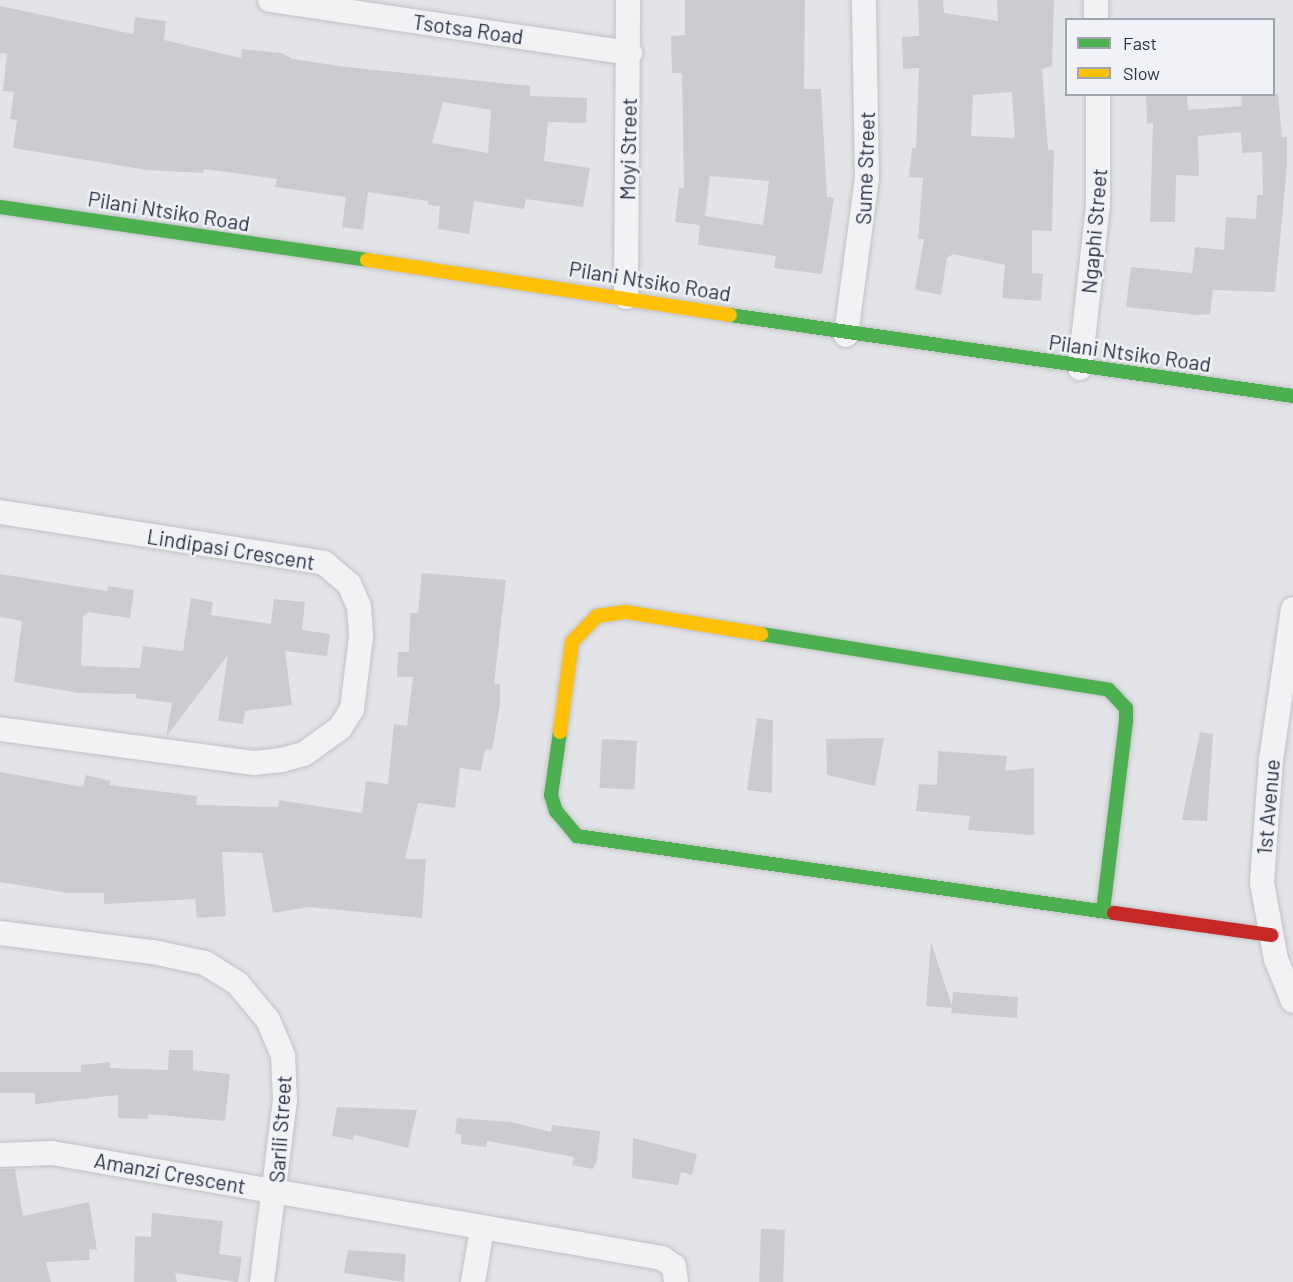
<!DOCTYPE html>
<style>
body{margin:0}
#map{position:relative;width:1293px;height:1282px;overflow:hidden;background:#e3e4e7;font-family:Barlow,sans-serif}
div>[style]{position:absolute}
.building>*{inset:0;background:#cbcccf;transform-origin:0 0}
.roads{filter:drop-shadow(0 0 2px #c1c2c5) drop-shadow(0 0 2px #c1c2c5)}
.street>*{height:24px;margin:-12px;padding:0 12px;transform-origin:12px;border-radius:12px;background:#f2f2f4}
.fast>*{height:14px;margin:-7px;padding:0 7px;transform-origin:7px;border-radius:7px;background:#4caf50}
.slow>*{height:14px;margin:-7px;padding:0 7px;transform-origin:7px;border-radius:7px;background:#ffc107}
.jam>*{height:14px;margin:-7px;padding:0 7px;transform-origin:7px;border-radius:7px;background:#c62828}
span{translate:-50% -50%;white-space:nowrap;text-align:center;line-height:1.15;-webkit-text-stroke:5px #f0f2f7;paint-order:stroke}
.street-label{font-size:21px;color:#293041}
.legend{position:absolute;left:1065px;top:18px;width:210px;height:78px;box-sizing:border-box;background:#f0f2f7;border:2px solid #a0a4ae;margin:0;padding:8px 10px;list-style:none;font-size:18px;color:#293041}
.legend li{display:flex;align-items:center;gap:12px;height:30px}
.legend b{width:30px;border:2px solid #a0a4ae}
</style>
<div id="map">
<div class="building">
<i style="clip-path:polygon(evenodd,685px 0,805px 0,804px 89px,821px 89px,827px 197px,834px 198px,822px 274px,774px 268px,776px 256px,698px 245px,700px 225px,675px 222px,679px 188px,684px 188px,682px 73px,672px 73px,671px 36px,685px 35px,685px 0,710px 176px,769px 181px,763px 225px,705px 216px,710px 176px)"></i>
<i style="clip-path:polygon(evenodd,918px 0,943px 0,944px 13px,998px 21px,997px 0,1054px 0,1052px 66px,1042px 69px,1048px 150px,1054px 150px,1052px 231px,1032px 230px,1032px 273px,1043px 274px,1041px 301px,1002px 298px,1005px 265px,953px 254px,947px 258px,941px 295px,915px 290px,924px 239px,918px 239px,923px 178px,909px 177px,912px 148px,916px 148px,919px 68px,903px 69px,902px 37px,919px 36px,918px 0,1012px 92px,1015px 138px,971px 136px,973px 95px,1012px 92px)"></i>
<i style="clip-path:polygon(evenodd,0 6px,133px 34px,135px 17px,166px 21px,164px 40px,241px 58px,242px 49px,282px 53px,292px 59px,347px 67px,530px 86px,530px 96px,587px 98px,586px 123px,548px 122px,544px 161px,590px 168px,583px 207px,526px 199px,524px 209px,474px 201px,469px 234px,438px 229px,440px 206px,428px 205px,428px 201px,368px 192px,363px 230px,342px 227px,346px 197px,275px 187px,277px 179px,204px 169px,203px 173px,147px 170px,13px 148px,17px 120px,10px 119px,14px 92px,3px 91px,7px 54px,0 53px,0 6px,443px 102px,491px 110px,488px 153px,432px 143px,443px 102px)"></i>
<i style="clip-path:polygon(1146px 94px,1187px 94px,1188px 110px,1242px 106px,1241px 94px,1278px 94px,1282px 137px,1287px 137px,1287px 166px,1275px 292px,1213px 290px,1210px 314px,1198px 315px,1126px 307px,1131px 267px,1192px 273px,1195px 247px,1224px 250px,1226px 217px,1256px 219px,1257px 195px,1263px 195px,1262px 152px,1242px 153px,1241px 132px,1198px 136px,1199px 176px,1176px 175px,1175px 222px,1150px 222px,1153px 123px,1147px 124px)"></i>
<i style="clip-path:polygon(422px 573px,506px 580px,494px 683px,500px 684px,500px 704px,492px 750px,485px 749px,481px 771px,460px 768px,455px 808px,418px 803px,405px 859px,426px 859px,422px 918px,309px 907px,273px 913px,262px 853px,222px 852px,226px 916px,197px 918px,195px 899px,104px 904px,104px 893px,68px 893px,0 882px,0 772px,83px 787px,86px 775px,111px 781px,109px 785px,197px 796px,196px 805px,278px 807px,279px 800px,362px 813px,366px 781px,388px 784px,394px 724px,407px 726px,413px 677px,397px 677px,398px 652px,409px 652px,410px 613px,418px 613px)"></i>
<i style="clip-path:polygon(0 574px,107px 591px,108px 586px,134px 590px,130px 618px,89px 612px,83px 616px,81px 666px,140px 668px,143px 646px,183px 651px,191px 598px,213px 602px,211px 615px,271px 624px,274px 599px,305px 602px,302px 630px,330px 634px,327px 656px,285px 651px,292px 705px,245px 711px,243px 724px,218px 721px,228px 655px,166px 737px,172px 703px,136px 698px,136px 694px,79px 693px,14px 682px,22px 621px,0 617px)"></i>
<i style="clip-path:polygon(757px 718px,773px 720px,772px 793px,747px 790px)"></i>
<i style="clip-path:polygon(1200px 732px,1213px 734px,1207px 821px,1182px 820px)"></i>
<i style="clip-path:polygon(884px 738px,875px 786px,827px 775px,826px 739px)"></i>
<i style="left:602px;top:739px;width:35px;height:49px;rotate:3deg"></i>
<i style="clip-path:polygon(938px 751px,1007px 756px,1005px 771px,1034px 768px,1034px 835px,968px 830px,970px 816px,916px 811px,919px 784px,937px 785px)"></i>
<i style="clip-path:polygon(931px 942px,952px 1006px,953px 992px,1018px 997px,1017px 1018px,951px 1013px,952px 1008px,926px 1006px)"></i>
<i style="clip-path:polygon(169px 1050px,193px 1050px,193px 1070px,230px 1074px,225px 1121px,148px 1114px,148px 1119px,118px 1118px,118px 1095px,35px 1104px,35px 1093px,0 1093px,0 1072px,81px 1072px,81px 1065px,110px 1062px,110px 1068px,168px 1070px)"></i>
<i style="clip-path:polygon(337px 1107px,417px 1110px,408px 1148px,354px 1135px,353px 1140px,332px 1136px)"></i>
<i style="clip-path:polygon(457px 1118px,511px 1122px,551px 1132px,552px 1125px,600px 1131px,597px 1161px,593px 1169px,572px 1165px,574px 1157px,487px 1141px,486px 1147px,461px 1144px,462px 1135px,455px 1133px)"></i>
<i style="clip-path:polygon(633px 1138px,697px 1154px,692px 1175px,681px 1172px,678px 1185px,632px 1178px)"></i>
<i style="clip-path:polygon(0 1169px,15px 1169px,23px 1216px,89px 1202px,97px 1250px,89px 1249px,90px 1260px,46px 1262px,51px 1282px,0 1282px)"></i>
<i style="clip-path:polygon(152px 1213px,223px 1221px,219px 1254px,242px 1257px,238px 1282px,175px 1273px,177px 1282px,134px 1282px,135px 1236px,151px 1237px)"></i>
<i style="left:761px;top:1229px;width:24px;height:53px;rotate:2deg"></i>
<i style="clip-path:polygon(348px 1250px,406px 1254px,404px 1282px,344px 1273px)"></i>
</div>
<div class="roads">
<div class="street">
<i style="left:270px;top:0;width:364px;rotate:8.4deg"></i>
<i style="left:1096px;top:0;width:20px;rotate:90deg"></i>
<i style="left:626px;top:297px;width:297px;rotate:-89.6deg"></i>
<i style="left:846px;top:335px;width:158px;rotate:-82.4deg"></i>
<i style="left:867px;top:178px;width:178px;rotate:-91deg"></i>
<i style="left:1080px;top:368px;width:165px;rotate:-83.7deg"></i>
<i style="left:1098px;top:204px;width:110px;rotate:-90deg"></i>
<i style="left:0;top:512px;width:328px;rotate:8.9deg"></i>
<i style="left:324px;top:563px;width:33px;rotate:40deg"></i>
<i style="left:349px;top:584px;width:24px;rotate:66deg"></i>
<i style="left:359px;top:606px;width:31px;rotate:86deg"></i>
<i style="left:361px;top:637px;width:73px;rotate:97.1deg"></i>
<i style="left:352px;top:709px;width:22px;rotate:122deg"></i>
<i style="left:340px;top:728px;width:44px;rotate:144.2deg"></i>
<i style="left:304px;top:754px;width:23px;rotate:165deg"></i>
<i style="left:282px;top:760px;width:28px;rotate:174deg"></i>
<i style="left:254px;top:763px;width:256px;rotate:-172.4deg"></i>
<i style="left:1293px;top:609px;width:152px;rotate:98.3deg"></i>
<i style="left:1271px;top:759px;width:124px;rotate:94.2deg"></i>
<i style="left:1262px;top:883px;width:77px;rotate:79.6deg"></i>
<i style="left:1276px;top:959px;width:45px;rotate:68deg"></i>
<i style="left:0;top:933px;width:154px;rotate:7.1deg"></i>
<i style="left:153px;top:952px;width:53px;rotate:11.9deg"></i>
<i style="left:205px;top:963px;width:39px;rotate:32deg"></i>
<i style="left:238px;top:984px;width:47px;rotate:50.2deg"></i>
<i style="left:268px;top:1020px;width:39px;rotate:67deg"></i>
<i style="left:283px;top:1056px;width:44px;rotate:87.4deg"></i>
<i style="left:285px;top:1100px;width:183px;rotate:97.2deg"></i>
<i style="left:0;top:1155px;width:52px;rotate:-2.2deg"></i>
<i style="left:52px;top:1153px;width:619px;rotate:9.77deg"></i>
<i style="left:662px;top:1258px;width:14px;rotate:34deg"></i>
<i style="left:674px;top:1266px;width:16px;rotate:83deg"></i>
<i style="left:473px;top:1282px;width:54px;rotate:-80.4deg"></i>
</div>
<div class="fast">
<i style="left:0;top:207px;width:371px;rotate:8.2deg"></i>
<i style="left:730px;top:315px;width:569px;rotate:8.19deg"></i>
<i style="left:761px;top:634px;width:352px;rotate:9.1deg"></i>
<i style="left:1109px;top:690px;width:25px;rotate:47deg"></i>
<i style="left:1126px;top:708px;width:13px;rotate:90deg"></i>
<i style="left:1126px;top:721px;width:191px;rotate:96.9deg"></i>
<i style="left:560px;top:732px;width:64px;rotate:98.1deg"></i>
<i style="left:551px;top:795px;width:17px;rotate:73deg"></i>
<i style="left:556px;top:811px;width:33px;rotate:50deg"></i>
<i style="left:577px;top:836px;width:542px;rotate:8.16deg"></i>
</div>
<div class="slow">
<i style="left:367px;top:260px;width:367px;rotate:8.6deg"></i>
<i style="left:560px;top:732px;width:91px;rotate:-82.4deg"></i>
<i style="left:572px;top:642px;width:36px;rotate:-46deg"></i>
<i style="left:597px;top:616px;width:29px;rotate:-8deg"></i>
<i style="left:626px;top:612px;width:137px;rotate:9.3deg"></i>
</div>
<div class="jam">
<i style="left:1114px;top:913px;width:159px;rotate:8deg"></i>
</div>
</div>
<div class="street-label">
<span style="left:468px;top:29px;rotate:8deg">Tsotsa Road</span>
<span style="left:628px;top:149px;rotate:-89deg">Moyi Street</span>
<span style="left:865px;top:168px;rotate:-88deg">Sume Street</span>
<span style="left:169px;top:211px;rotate:9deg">Pilani Ntsiko Road</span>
<span style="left:1094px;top:231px;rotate:-85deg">Ngaphi Street</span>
<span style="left:650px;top:281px;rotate:9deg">Pilani Ntsiko Road</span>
<span style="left:1130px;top:353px;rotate:8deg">Pilani Ntsiko Road</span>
<span style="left:231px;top:549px;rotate:9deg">Lindipasi Crescent</span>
<span style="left:1268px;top:807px;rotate:-85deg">1st Avenue</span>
<span style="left:280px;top:1129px;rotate:-86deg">Sarili Street</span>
<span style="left:170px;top:1173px;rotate:10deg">Amanzi Crescent</span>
</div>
<ul class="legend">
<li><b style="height:8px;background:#4caf50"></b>Fast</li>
<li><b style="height:8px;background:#ffc107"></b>Slow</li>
</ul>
</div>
